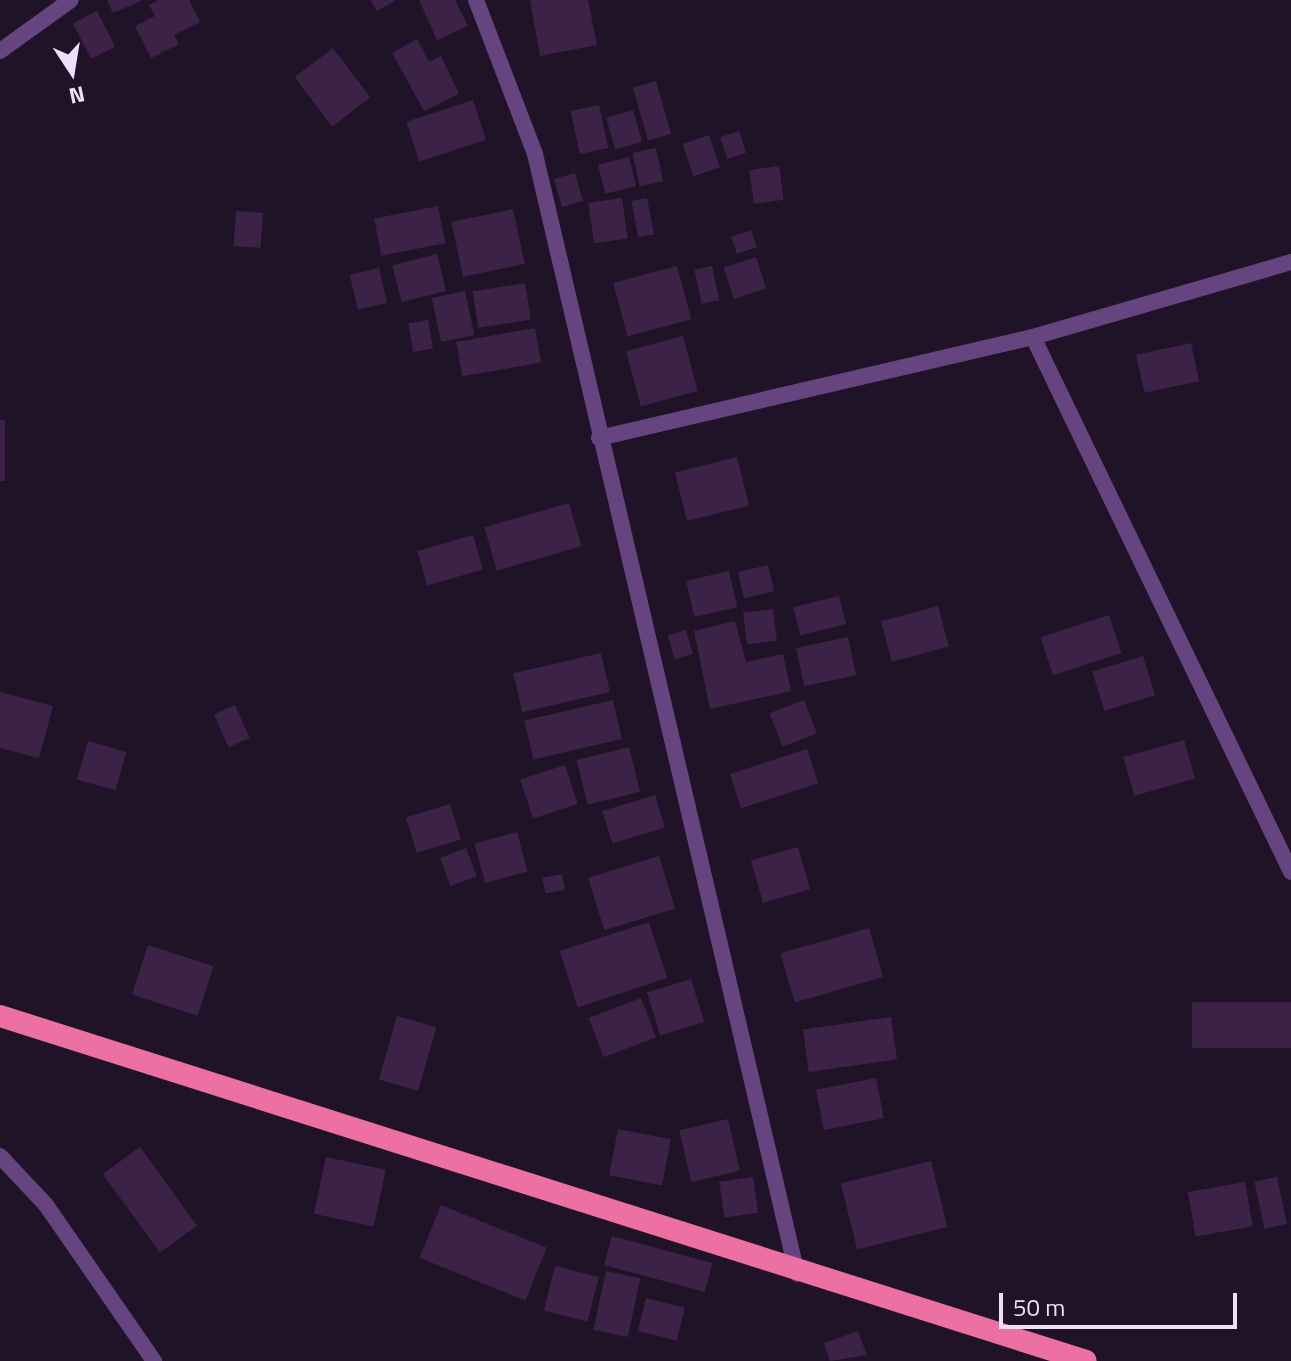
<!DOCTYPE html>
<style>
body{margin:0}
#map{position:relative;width:1291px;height:1361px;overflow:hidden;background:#211327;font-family:"Titillium Web",sans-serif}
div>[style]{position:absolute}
.building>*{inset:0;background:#3c2246;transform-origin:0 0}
.minor>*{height:16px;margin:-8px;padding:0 8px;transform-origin:8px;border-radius:8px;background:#664480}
.tertiary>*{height:16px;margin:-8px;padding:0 8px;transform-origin:8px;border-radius:8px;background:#664480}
.trunk>*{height:22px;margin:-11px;padding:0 11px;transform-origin:11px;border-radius:11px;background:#ed70a2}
span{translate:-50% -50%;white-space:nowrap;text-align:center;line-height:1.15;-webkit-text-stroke:6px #211327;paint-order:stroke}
.north{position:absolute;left:32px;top:32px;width:80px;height:80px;-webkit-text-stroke:6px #211327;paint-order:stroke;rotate:168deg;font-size:22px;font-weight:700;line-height:32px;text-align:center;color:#f0defb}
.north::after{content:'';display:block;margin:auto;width:28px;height:36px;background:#f0defb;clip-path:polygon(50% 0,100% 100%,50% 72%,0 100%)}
.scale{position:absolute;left:999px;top:1293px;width:238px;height:36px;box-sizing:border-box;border:4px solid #f0defb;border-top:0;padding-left:10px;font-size:24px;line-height:28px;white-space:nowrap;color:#f0defb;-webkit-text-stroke:6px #211327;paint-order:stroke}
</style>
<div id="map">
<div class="building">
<i style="clip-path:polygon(107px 0,143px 0,113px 13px)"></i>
<i style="clip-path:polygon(159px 0,189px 0,200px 22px,174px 35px,179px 44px,151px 58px,135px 26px,155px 16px,149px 5px)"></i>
<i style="clip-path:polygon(370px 0,396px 0,377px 11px)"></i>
<i style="clip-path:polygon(419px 0,455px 0,468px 26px,437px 40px)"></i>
<i style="clip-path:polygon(530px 0,588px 0,597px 45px,540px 56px)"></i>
<i style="left:97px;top:11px;width:40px;height:27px;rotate:63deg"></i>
<i style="clip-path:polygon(417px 39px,429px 62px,441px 56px,459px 94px,424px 111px,392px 53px)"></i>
<i style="left:333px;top:48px;width:62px;height:48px;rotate:53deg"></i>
<i style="left:656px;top:81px;width:55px;height:24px;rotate:74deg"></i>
<i style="left:473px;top:100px;width:42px;height:70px;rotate:72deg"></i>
<i style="left:599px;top:105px;width:44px;height:29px;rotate:78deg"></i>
<i style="left:633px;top:110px;width:33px;height:28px;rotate:74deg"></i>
<i style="left:739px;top:131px;width:23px;height:20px;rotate:72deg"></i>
<i style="left:709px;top:135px;width:34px;height:28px;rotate:71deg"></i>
<i style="left:656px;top:148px;width:34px;height:24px;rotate:78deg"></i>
<i style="left:629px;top:157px;width:30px;height:32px;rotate:76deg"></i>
<i style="left:779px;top:166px;width:34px;height:30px;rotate:82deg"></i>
<i style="left:575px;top:173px;width:29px;height:22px;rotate:74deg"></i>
<i style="left:622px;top:198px;width:41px;height:34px;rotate:82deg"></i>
<i style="left:647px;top:198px;width:37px;height:16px;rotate:79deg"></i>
<i style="left:438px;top:206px;width:38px;height:65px;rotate:79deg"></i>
<i style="left:513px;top:209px;width:56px;height:63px;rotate:78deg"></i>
<i style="left:236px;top:211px;width:27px;height:35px;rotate:4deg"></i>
<i style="left:751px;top:230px;width:18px;height:21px;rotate:71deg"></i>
<i style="left:437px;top:254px;width:38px;height:46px;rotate:76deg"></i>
<i style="left:756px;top:257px;width:33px;height:34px;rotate:72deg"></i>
<i style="left:677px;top:266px;width:55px;height:66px;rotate:75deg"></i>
<i style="left:712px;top:266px;width:35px;height:18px;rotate:78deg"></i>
<i style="left:379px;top:268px;width:36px;height:30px;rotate:77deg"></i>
<i style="left:525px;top:283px;width:37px;height:53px;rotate:81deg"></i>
<i style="left:465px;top:291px;width:45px;height:34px;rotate:78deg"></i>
<i style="left:428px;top:320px;width:29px;height:20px;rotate:80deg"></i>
<i style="left:535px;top:328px;width:35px;height:80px;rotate:80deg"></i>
<i style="left:683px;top:336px;width:57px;height:59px;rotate:75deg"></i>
<i style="left:1191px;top:343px;width:39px;height:56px;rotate:78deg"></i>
<i style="left:0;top:420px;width:5px;height:61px"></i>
<i style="left:737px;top:457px;width:50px;height:64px;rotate:76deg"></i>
<i style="left:569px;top:503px;width:45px;height:88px;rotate:74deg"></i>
<i style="left:473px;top:535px;width:36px;height:58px;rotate:74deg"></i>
<i style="left:768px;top:565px;width:27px;height:31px;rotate:77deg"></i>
<i style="left:729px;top:571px;width:37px;height:44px;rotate:77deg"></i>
<i style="left:839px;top:596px;width:29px;height:47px;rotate:76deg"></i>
<i style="left:938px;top:606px;width:42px;height:59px;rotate:75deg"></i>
<i style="left:773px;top:609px;width:32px;height:30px;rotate:83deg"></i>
<i style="left:1109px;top:615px;width:40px;height:72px;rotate:72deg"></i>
<i style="clip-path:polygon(735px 621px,746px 662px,783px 654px,791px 691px,710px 709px,694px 631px)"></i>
<i style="left:686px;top:630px;width:25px;height:19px;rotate:74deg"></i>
<i style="left:848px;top:637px;width:39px;height:53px;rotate:78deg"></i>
<i style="left:601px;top:653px;width:40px;height:90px;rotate:77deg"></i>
<i style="left:1143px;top:656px;width:41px;height:53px;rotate:73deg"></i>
<i style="clip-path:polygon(0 692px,53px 706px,39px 758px,0 748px)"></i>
<i style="left:613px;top:700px;width:40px;height:91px;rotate:77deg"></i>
<i style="left:804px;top:700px;width:36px;height:37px;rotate:69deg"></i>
<i style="left:235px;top:705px;width:36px;height:23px;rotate:66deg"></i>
<i style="left:1184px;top:740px;width:40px;height:63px;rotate:74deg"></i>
<i style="left:88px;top:741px;width:40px;height:40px;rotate:16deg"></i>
<i style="left:629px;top:747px;width:46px;height:54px;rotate:76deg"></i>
<i style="left:807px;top:749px;width:36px;height:81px;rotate:72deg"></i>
<i style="left:565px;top:765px;width:41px;height:47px;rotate:72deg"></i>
<i style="left:655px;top:795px;width:34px;height:55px;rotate:73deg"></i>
<i style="left:450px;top:804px;width:37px;height:46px;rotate:73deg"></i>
<i style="left:517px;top:832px;width:41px;height:44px;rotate:75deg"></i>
<i style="left:798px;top:847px;width:44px;height:49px;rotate:74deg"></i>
<i style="left:466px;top:848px;width:30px;height:28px;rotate:69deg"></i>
<i style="left:659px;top:856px;width:55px;height:74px;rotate:73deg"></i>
<i style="left:562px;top:874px;width:16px;height:20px;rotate:79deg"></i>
<i style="left:649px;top:922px;width:59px;height:94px;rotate:72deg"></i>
<i style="left:869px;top:928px;width:51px;height:92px;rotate:74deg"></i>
<i style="left:148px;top:945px;width:69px;height:52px;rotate:18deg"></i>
<i style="left:691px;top:979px;width:45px;height:46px;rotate:73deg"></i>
<i style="left:641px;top:998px;width:42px;height:56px;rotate:69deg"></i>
<i style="left:1291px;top:1002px;width:46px;height:99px;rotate:90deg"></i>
<i style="left:397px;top:1016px;width:41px;height:66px;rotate:16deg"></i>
<i style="left:891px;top:1017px;width:43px;height:89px;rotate:82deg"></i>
<i style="left:876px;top:1078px;width:41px;height:61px;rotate:79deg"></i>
<i style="left:728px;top:1119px;width:53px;height:50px;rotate:77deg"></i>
<i style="left:618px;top:1129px;width:54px;height:47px;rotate:11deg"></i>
<i style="left:140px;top:1147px;width:97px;height:46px;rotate:54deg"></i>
<i style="left:326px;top:1157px;width:61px;height:58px;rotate:12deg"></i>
<i style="left:931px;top:1161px;width:68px;height:93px;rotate:76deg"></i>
<i style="left:753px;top:1177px;width:36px;height:34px;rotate:82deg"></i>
<i style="left:1277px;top:1177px;width:48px;height:23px;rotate:78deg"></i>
<i style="left:1245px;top:1182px;width:45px;height:58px;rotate:80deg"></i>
<i style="left:441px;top:1205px;width:114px;height:57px;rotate:22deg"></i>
<i style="left:612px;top:1236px;width:104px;height:30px;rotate:15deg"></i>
<i style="left:555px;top:1266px;width:45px;height:46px;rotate:14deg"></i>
<i style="left:606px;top:1271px;width:35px;height:60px;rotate:12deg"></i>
<i style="left:646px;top:1298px;width:40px;height:34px;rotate:14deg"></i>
<i style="clip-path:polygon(858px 1331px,867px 1355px,830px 1361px,824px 1343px)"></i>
</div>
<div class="minor">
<i style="left:0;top:51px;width:87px;rotate:-35.7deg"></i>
<i style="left:1033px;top:337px;width:269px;rotate:-16.2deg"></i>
<i style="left:599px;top:438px;width:446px;rotate:-13.1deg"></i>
<i style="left:1033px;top:337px;width:594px;rotate:64.25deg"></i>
<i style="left:0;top:1156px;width:67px;rotate:46.8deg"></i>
<i style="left:46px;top:1205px;width:190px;rotate:55.3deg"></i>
</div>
<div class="tertiary">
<i style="left:476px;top:0;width:165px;rotate:69deg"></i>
<i style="left:535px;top:154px;width:1150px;rotate:76.83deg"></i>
</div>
<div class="trunk">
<i style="left:0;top:1016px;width:1139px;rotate:17.62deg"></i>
</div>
<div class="north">N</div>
<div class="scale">50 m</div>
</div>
